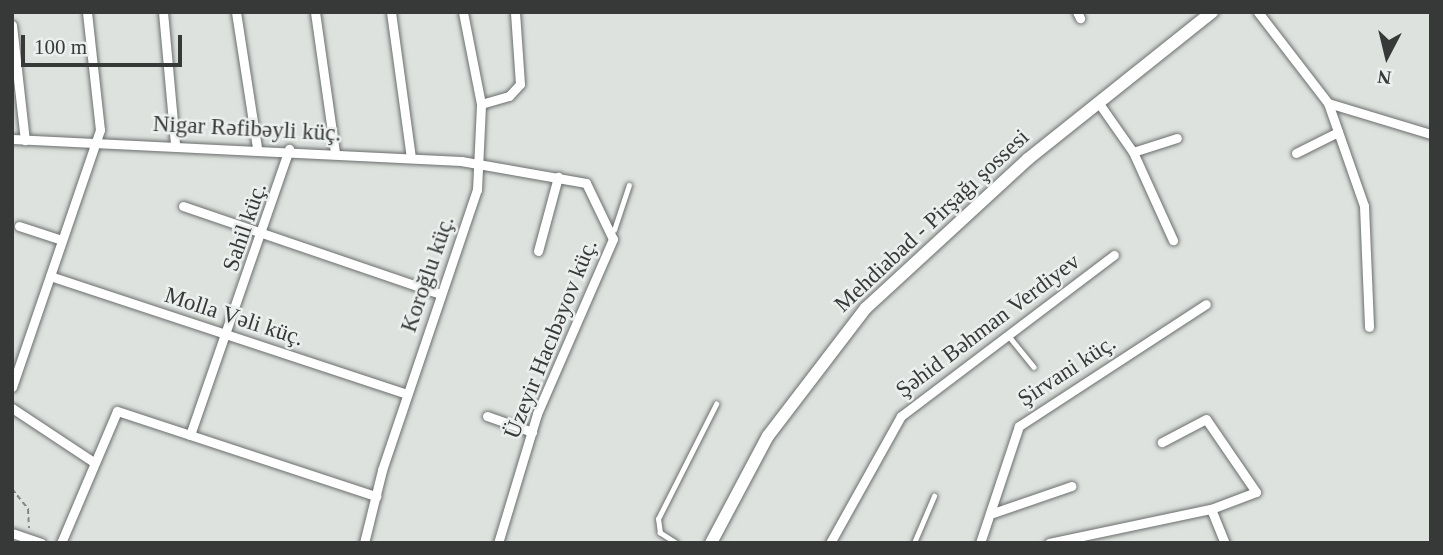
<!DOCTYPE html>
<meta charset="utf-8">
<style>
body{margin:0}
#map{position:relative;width:1443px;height:555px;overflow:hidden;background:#dde2df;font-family:Georgia,serif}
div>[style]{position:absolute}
.path>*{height:2px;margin-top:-1px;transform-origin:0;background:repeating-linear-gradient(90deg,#838785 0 5px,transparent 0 8.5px)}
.roads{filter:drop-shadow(0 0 2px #6b6e6c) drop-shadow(0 0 2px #6b6e6c)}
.lane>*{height:4.5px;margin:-2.25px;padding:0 2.25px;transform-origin:2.25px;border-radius:2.25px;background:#fff}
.street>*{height:9px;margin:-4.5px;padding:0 4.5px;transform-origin:4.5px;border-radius:4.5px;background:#fff}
.secondary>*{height:12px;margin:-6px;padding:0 6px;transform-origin:6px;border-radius:6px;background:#fff}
span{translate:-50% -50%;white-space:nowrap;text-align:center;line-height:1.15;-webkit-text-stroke:5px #ebefed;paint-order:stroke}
.street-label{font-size:23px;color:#373938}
.frame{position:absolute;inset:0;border:14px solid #373938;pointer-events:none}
.north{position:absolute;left:1352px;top:21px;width:70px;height:70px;-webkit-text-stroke:5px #ebefed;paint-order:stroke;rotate:187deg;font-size:19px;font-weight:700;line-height:28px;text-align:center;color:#373938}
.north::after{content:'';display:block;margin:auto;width:24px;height:32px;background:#373938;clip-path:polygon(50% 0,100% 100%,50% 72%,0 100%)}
.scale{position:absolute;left:21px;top:35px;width:161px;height:32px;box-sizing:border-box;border:4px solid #373938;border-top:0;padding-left:9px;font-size:21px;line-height:24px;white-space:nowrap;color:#373938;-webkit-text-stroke:5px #ebefed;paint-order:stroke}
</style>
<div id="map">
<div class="path">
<i style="left:12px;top:489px;width:26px;rotate:51deg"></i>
<i style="left:28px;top:509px;width:19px;rotate:87deg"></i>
</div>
<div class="roads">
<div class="lane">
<i style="left:614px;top:230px;width:47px;rotate:-71.6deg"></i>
<i style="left:1008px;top:335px;width:41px;rotate:50.9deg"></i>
<i style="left:676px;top:543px;width:19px;rotate:-148deg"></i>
<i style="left:660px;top:533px;width:14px;rotate:-98deg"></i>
<i style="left:658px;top:519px;width:129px;rotate:-63.2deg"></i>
<i style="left:914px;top:543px;width:51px;rotate:-66.9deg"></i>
</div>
<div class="street">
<i style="left:163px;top:12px;width:133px;rotate:84.8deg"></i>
<i style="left:236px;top:12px;width:137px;rotate:81.2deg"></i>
<i style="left:315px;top:12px;width:141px;rotate:81.9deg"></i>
<i style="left:391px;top:12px;width:147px;rotate:82.2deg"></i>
<i style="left:1077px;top:12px;width:7px;rotate:63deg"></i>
<i style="left:1258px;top:12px;width:115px;rotate:52.4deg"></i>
<i style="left:1328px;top:103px;width:108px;rotate:16.8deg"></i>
<i style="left:12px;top:25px;width:116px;rotate:83.6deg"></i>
<i style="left:1098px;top:102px;width:61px;rotate:55deg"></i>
<i style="left:1133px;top:152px;width:97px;rotate:65.6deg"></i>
<i style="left:1328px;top:103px;width:109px;rotate:70.7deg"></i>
<i style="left:1364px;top:206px;width:121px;rotate:87.6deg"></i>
<i style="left:481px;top:104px;width:29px;rotate:-16deg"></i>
<i style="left:509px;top:96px;width:16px;rotate:-47deg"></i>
<i style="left:520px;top:84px;width:72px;rotate:-94deg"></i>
<i style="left:12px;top:139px;width:450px;rotate:2.8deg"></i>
<i style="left:461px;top:161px;width:127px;rotate:10deg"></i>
<i style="left:586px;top:183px;width:62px;rotate:64.3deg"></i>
<i style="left:613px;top:239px;width:191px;rotate:113.5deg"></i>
<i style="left:537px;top:414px;width:135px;rotate:106.8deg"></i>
<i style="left:1133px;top:152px;width:46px;rotate:-17.7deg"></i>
<i style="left:1296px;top:153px;width:47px;rotate:-26.6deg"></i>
<i style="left:183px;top:206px;width:272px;rotate:18.9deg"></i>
<i style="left:19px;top:226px;width:45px;rotate:18deg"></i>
<i style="left:538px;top:251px;width:77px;rotate:-74.9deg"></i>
<i style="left:50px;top:276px;width:376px;rotate:18.3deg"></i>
<i style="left:12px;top:387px;width:272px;rotate:-71.1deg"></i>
<i style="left:100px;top:130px;width:119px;rotate:-96.3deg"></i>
<i style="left:12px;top:408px;width:96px;rotate:33.5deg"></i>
<i style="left:487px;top:416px;width:48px;rotate:19.6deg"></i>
<i style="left:190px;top:435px;width:303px;rotate:-70.9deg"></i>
<i style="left:1211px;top:509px;width:37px;rotate:68deg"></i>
<i style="left:993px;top:513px;width:83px;rotate:-18.9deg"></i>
<i style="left:12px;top:533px;width:31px;rotate:19deg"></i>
<i style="left:61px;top:543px;width:143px;rotate:-67deg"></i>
<i style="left:117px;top:411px;width:273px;rotate:18.2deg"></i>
<i style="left:364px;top:543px;width:75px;rotate:-76.1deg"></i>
<i style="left:382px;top:470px;width:296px;rotate:-71.3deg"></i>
<i style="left:477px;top:190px;width:86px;rotate:-87.3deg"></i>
<i style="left:481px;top:104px;width:94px;rotate:-101.1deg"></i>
<i style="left:830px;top:543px;width:145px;rotate:-60.8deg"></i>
<i style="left:901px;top:416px;width:267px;rotate:-37.1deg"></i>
<i style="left:980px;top:543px;width:123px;rotate:-71.6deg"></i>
<i style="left:1019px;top:426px;width:223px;rotate:-33.1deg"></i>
<i style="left:1049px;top:543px;width:166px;rotate:-11.9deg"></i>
<i style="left:1211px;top:509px;width:48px;rotate:-20.7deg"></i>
<i style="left:1256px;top:492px;width:88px;rotate:-124.4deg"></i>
<i style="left:1206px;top:419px;width:50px;rotate:152.4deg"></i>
</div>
<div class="secondary">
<i style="left:711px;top:543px;width:121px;rotate:-62deg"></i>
<i style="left:768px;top:436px;width:161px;rotate:-52.6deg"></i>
<i style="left:866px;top:308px;width:220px;rotate:-42.6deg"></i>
<i style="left:1028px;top:159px;width:236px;rotate:-38.6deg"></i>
</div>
</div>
<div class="street-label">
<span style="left:247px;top:129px;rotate:3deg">Nigar Rəfibəyli küç.</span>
<span style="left:932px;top:221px;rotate:-43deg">Mehdiabad - Pirşağı şossesi</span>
<span style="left:245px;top:227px;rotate:-71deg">Sahil küç.</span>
<span style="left:428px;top:274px;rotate:-71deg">Koroğlu küç.</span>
<span style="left:234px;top:317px;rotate:18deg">Molla Vəli küç.</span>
<span style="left:988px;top:326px;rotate:-37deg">Şəhid Bəhman Verdiyev</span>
<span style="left:551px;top:339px;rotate:-68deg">Üzeyir Hacıbəyov küç.</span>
<span style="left:1067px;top:371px;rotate:-33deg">Şirvani küç.</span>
</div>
<div class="frame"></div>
<div class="north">N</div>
<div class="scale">100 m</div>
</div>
